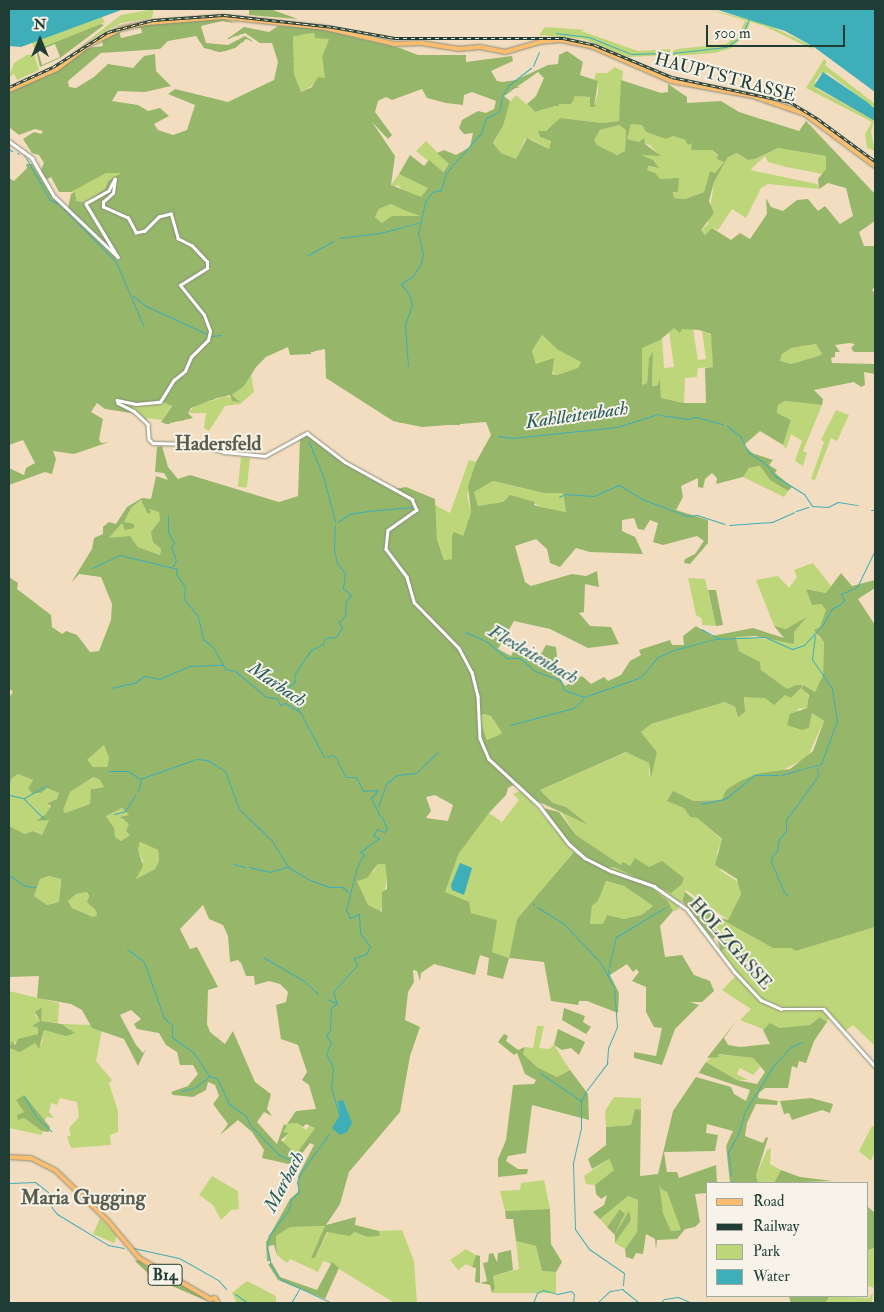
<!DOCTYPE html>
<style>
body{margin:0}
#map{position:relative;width:884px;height:1312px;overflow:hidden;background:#f3ddc0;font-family:"IM FELL Double Pica",serif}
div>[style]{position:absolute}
.green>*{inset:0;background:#bdd67a;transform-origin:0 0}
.forest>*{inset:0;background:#96b76a}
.water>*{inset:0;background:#3eaeb9}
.stream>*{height:1px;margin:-0.5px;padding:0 0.5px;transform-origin:0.5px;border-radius:0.5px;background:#3eaeb9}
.roads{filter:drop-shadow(0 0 1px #898d7a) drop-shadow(0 0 1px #898d7a)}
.minor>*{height:2.5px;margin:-1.25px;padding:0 1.25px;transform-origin:1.25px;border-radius:1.25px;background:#fff}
.major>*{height:4px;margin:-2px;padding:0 2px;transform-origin:2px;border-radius:2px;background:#fcbd6f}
.rail>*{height:3px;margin-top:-1.5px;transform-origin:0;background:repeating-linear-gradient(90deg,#f7f3e8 0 4px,#1f3d34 0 8px);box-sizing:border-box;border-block:1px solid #1f3d34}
span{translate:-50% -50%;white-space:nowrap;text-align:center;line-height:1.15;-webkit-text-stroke:4px #f7f3e8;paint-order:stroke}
.shield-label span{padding:1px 4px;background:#f7f3e8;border:1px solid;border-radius:4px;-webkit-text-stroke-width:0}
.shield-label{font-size:16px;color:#1f3d34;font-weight:700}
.street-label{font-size:18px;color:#1f3d34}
.water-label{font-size:19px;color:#285f5c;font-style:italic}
.quarter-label{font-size:20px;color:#5a5d4e;font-weight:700}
.frame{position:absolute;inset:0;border:10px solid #1f3d34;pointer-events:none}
.legend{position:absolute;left:706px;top:1182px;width:162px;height:115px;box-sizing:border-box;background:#f7f3e8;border:1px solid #a1aaa0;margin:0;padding:6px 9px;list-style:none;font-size:15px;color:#1f3d34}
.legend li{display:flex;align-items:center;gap:10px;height:25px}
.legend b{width:25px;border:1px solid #a1aaa0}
.north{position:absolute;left:15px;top:15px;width:50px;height:50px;-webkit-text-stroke:4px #f7f3e8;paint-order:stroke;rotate:0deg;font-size:14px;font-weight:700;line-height:20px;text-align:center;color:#1f3d34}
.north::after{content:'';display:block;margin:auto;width:18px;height:22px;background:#1f3d34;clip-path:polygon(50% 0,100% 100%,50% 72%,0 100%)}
.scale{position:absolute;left:706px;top:25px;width:139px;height:22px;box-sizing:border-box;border:2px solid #1f3d34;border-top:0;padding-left:6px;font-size:15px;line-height:18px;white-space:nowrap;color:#1f3d34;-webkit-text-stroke:4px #f7f3e8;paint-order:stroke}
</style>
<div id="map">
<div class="green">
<i style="clip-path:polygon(154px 9px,152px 18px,121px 23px,85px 43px,121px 15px)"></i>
<i style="clip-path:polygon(707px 9px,764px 23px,814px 47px,812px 49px,764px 26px)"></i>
<i style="clip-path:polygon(102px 17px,105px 22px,90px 30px,36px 50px,34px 48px,32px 42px)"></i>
<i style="clip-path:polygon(745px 21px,750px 23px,746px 33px,732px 48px,715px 53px,673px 56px,673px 51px,677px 49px,726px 44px,740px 32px)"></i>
<i style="clip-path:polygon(545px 27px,586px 30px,581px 31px,638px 51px,670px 49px,670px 55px,628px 57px,584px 39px,539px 35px)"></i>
<i style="clip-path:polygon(314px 33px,329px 39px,322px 57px,325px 78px,301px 92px,294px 74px,293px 36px)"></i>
<i style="clip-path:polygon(27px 55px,34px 54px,39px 70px,17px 80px,14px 74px,9px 77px,14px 63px)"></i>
<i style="clip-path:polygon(824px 59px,827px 62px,825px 65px,875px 104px,875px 109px,828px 73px,821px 73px,815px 81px,817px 89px,874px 120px,871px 132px,875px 151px,867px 148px,865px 134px,872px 122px,806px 88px)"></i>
<i style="clip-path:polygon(615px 67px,623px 71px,619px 121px,603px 123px,560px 118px,540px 137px,551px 141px,549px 149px,531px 139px,525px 139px,516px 160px,501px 153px,493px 144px,503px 126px,507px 105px,516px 95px,535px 112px,561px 104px,570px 104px,575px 96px,590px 97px,594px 107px,598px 92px,598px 82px,594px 80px,596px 73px,607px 73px)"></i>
<i style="clip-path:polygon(631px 124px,642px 125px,646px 132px,666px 139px,673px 136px,692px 143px,692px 150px,712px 150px,724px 162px,715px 173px,710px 171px,704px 192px,685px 199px,674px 198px,672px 181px,660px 179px,647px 170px,647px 166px,658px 168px,640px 155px,659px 155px,650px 145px,627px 139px)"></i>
<i style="clip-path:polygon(619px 125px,626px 130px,625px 151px,617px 155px,597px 145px,593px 140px,600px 130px)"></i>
<i style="clip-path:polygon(426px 141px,449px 164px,442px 172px,416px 151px)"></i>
<i style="clip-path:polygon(778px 148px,826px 156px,826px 169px,823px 174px,786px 167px,768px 162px,765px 156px,750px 170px,817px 184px,819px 189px,768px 184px,761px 188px,746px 218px,732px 209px,718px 230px,713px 228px,705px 235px,701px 230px,708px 224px,714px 182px,728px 157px,737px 153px,748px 160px,755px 159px)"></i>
<i style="clip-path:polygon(106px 173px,122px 173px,108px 181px,105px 189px,85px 202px,75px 201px,75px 193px,71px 192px,77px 187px)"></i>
<i style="clip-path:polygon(399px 174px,429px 188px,421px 197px,404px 192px,398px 185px,394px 187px,391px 185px)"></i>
<i style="clip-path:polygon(391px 204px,405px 210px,421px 216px,398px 216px,382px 223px,375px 217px,379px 209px)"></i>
<i style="clip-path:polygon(674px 328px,693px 329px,698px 360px,706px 359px,702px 331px,711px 335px,713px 349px,713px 367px,698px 368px,697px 377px,685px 378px,684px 403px,661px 398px,660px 380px,657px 386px,652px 386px,653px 354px,649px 358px,647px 383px,642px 385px,642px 348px,662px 336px,664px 368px,674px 367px,669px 331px)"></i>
<i style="clip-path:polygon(542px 335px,558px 350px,581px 362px,579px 368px,557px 375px,536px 364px,532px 351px)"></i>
<i style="clip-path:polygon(816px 344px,822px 354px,818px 356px,791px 364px,780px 362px,782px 354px,791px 348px)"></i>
<i style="clip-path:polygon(251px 373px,254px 392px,240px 404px,225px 406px,209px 431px,204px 428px,206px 413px,188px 413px,195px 406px,226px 396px,239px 401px,232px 395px,244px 386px)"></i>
<i style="clip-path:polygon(118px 401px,136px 405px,163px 402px,172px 405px,162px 420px,147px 418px,147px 421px)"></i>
<i style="clip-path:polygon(785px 401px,822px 405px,803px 451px,807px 453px,803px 466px,795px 461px,802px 441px,791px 434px,786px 449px,783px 445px,791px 420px,777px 414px,778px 405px)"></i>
<i style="clip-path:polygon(836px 410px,849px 415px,837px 441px,831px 438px,815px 480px,811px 479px,824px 442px,821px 440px)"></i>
<i style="left:241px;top:457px;width:9px;height:30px;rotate:6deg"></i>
<i style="clip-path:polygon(469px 460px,476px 462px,467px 496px,471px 512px,463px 536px,453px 549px,452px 559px,444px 560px,437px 538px,433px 504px,450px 513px)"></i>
<i style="clip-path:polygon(761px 466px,770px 480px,788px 491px,784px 497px,743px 477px,749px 468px)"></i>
<i style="clip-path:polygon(493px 481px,544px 493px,563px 493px,566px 512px,541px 507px,529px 500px,478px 506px,474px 492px)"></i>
<i style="clip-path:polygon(142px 500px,148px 509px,159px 512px,160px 520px,153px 541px,161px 549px,160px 555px,138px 547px,130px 536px,111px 540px,109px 538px,122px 523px,125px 527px,128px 525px,124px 522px,131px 508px)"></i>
<i style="clip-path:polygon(813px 563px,831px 586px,826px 593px,807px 589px,826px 610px,818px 637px,824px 641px,823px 675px,815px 692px,802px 685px,787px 690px,761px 670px,760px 662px,739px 651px,736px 636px,785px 641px,793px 632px,794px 625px,786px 629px,774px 626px,756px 580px,778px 576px,789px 588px,797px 577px,794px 570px)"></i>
<i style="clip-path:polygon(688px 578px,705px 579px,716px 626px,702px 625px,702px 619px,696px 615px)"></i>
<i style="clip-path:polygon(801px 688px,807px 693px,809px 699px,807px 708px,797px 709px,809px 728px,812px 713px,824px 721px,807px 758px,722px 800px,694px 801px,685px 796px,684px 808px,690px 817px,697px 818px,722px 840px,717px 853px,721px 871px,740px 883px,741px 894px,728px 920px,686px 890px,678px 910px,673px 911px,668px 901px,642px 883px,604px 867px,614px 867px,657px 885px,649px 867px,621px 865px,576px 835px,560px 810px,588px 824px,566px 807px,553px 803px,540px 790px,627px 752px,649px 763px,649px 777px,657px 752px,641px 732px,651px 724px,725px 702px,735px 707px,738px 717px,745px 702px,744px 697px,785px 695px,791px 698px)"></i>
<i style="clip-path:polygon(484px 714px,491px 716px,502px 733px,500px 735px,487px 740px,481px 723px,481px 715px)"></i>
<i style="clip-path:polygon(104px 745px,109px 758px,107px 767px,93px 767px,86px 761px)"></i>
<i style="clip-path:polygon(18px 774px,33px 780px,29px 786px,47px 788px,59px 793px,57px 799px,48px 802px,50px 809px,46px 814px,37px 820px,49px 820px,42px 835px,34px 831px,25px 834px,9px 826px,9px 789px,11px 779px)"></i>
<i style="clip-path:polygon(92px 777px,100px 780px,104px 787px,93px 788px,90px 804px,65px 813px,62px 810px,70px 792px)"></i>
<i style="clip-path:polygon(522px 790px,574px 852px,517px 919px,509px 958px,492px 952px,496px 920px,471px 913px,444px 893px,459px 853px,472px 833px,489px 813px,502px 822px,519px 800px,513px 794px)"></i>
<i style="clip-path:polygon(122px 808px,129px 815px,121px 819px,129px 823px,130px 835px,121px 841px,115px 837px,106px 815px)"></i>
<i style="clip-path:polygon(140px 842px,158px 850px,159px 861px,155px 869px,136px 879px,143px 861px,138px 849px)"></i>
<i style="clip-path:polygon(378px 864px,385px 864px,387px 879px,381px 913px,368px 905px,357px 881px,374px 871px)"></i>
<i style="clip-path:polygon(49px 876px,61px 879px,59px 902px,47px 905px,34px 896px,40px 879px)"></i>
<i style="clip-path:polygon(605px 881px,624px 886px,653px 906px,641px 915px,624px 919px,607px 915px,603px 924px,590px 924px,592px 906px,598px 901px)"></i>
<i style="clip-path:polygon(87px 892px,92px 908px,96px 911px,97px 915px,93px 917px,72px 908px,68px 901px,76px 894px)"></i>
<i style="clip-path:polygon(713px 915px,773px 948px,791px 948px,796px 951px,875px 927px,875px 1046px,853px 1025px,844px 1032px,824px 1007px,785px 1008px,763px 1000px,732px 967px,721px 951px,728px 945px,714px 923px)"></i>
<i style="clip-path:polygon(736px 976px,764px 1004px,783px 1011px,823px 1010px,830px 1017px,827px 1022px,820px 1017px,810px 1025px,765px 1030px,740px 1020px,751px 1009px,722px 990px)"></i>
<i style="clip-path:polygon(9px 991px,59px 1003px,58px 1023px,41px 1021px,41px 1007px,35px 1015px,40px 1021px,33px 1026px,38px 1028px,38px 1034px,9px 1045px)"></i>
<i style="clip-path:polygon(62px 1024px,92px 1025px,102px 1030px,96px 1061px,112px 1080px,109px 1083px,118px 1111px,118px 1132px,110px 1135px,111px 1145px,71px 1148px,67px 1137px,71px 1135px,69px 1128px,79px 1117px,77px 1102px,60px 1098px,57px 1105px,51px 1103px,49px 1112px,54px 1118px,47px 1117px,44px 1121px,24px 1095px,25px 1112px,18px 1120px,24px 1118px,42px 1131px,42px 1135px,9px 1128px,9px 1048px,35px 1043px,37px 1047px,42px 1043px,44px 1030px,57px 1033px,71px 1029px)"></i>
<i style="clip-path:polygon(537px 1026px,544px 1026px,539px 1048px,549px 1049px,554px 1045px,570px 1070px,557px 1077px,537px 1067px,523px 1054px,525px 1047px,533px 1048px)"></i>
<i style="clip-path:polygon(716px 1054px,753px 1058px,760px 1067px,753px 1075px,740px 1068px,737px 1074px,748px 1080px,737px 1080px,706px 1062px)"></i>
<i style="clip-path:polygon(614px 1097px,641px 1098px,641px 1110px,635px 1110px,631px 1125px,606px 1127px,605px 1111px)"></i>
<i style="clip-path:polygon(297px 1123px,306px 1130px,310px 1125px,315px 1128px,296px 1154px,282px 1144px,288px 1134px,283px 1132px,287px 1124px)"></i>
<i style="clip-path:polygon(872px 1126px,875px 1127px,875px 1151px,871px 1161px,859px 1151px)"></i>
<i style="clip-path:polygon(771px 1148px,770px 1164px,781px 1170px,774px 1183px,758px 1183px,756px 1176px,767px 1150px)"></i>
<i style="clip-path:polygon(609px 1159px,614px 1170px,595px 1185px,586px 1184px,584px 1176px)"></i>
<i style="clip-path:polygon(212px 1176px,238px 1191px,239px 1209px,231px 1210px,221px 1220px,213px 1205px,199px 1195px)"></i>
<i style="clip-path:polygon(544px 1180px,550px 1209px,505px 1211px,500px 1191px,520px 1190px,521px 1183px)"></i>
<i style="clip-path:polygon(659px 1182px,667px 1192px,682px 1230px,671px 1231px,663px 1213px,657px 1183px)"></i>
<i style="clip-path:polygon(628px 1196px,638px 1200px,637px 1232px,625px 1249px,615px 1243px,631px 1220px,629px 1213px,615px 1235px,625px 1214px,620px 1209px,607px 1227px,600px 1219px)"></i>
<i style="clip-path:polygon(100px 1218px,117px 1236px,114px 1243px,93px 1234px)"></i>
<i style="clip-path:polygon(326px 1226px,311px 1258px,315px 1258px,328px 1232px,354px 1232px,368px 1237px,380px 1236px,379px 1231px,402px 1230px,414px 1261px,417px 1303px,393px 1302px,329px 1263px,323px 1261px,318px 1272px,290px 1259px,287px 1263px,277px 1255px,276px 1236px,290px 1227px)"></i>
<i style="clip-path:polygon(516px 1241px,536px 1246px,542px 1271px,556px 1272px,556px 1293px,492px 1293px,495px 1288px,493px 1276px,519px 1269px)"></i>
<i style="clip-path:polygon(874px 1246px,875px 1247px,875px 1288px,868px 1286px,868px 1250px)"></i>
<i style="clip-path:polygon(466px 1249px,476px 1255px,472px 1267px,466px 1264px,458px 1270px,450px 1260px)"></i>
<i style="clip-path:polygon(247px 1281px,276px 1296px,276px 1303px,237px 1303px,232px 1293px)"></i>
<i style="clip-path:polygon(873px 1293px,872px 1303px,825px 1303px,830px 1296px,868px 1298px)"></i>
</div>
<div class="forest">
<i style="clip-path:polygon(249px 9px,270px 9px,298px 19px,249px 15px)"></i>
<i style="clip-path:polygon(evenodd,220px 18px,236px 23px,222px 21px,201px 26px,206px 43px,228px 45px,245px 36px,254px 42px,246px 39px,235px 48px,221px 52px,204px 48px,196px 36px,168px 41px,160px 49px,101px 53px,68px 81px,69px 87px,76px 88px,94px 77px,108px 64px,133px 68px,144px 56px,155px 54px,156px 71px,171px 86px,145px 92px,118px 91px,112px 101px,138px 105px,148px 111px,160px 108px,169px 116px,154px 124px,158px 130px,173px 135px,187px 130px,195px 105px,168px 94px,175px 89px,228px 102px,274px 80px,278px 62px,272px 43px,260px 43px,245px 33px,227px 39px,244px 27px,269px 32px,278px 26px,319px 29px,400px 48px,418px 55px,466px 55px,466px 62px,512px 56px,513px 61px,491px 71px,497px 81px,502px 82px,516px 80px,548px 65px,558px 64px,559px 55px,567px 51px,583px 62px,580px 75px,598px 81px,594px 107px,590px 107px,590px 97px,575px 96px,571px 104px,561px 104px,535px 112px,527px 104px,536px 96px,544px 78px,538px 72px,504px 96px,510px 101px,503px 126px,493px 143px,501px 153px,516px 159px,527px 138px,549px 149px,551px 141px,540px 137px,538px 131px,546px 131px,560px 118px,603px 123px,619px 121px,621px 80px,661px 93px,668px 92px,668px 84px,687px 97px,687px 103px,721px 101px,739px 112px,799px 131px,806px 121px,875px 194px,875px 221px,859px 232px,864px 246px,875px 246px,875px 286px,872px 290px,875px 293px,875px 352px,854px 352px,851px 348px,855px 344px,850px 343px,835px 345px,840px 352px,835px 352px,835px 357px,831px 358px,832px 363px,875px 364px,875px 374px,864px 372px,865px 385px,861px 387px,854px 382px,814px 390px,823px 399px,822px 405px,785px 401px,778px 405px,777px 413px,791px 420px,783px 445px,760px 431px,744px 445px,752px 453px,773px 460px,769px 465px,777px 470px,775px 473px,792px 487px,788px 491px,770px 480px,760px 466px,749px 468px,743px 477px,716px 484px,717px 478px,712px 473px,705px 479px,703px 488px,698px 487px,698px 478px,681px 486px,683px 497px,676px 510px,708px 520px,708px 543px,690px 564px,684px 563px,685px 559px,695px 554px,704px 541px,697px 536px,663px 545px,653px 542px,658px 523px,650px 520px,644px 530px,638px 529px,634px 518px,622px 520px,622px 531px,635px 537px,643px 554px,590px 552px,576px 548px,560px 567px,550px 563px,547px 549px,536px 539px,515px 546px,525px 582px,531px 586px,572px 574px,586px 576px,597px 571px,599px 587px,585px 584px,584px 612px,579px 613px,590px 626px,611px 627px,619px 644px,588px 648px,550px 629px,514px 621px,498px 649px,511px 656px,517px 643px,541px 654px,546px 645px,556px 647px,559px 677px,565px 686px,582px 676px,591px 684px,604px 677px,608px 681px,621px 675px,630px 661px,641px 655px,639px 650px,670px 640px,672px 645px,684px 645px,683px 636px,696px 626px,712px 636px,753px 628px,784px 638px,774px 626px,786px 629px,807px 617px,794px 632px,794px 644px,755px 636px,736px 637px,739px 651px,760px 662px,761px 670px,787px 689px,796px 685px,802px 685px,801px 688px,791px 698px,785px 695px,774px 705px,765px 698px,744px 697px,745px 712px,738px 717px,735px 707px,725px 702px,651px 724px,641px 732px,657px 752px,651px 778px,649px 763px,626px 752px,540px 790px,553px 803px,566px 807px,589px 825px,537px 801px,515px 781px,516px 787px,513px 785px,508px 788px,506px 795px,489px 813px,459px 853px,445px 892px,469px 902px,471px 913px,497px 920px,492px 952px,509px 958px,517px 919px,574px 852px,585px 861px,587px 858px,565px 838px,544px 808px,559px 812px,576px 835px,621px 865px,623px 862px,630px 866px,635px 858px,649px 867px,662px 861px,684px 878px,682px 884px,671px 893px,614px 867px,607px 868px,638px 878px,668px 901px,673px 911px,660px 926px,665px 957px,682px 955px,694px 975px,710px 981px,714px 991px,702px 1002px,690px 1002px,699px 1005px,675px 1029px,662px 1065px,634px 1058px,634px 1052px,656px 1056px,662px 1028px,654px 1027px,646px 1012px,646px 987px,632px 981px,639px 972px,636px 969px,633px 972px,627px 964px,610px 975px,619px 993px,618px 1013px,587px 1001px,579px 1001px,578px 1005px,551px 1001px,544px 962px,509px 958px,503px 979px,487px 975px,489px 958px,480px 955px,475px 975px,434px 964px,421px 973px,420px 981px,417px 971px,413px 970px,414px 982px,408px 992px,405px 1020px,420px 1027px,410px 1056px,400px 1112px,349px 1172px,340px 1204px,326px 1225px,356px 1217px,355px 1225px,379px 1231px,380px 1236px,368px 1237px,354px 1232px,350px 1236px,327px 1232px,315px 1258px,311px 1258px,325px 1226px,290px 1227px,276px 1236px,277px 1255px,274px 1245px,268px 1246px,271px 1261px,267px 1261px,266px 1242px,290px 1199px,298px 1192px,298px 1176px,314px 1145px,310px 1143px,293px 1165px,262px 1158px,264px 1150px,252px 1132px,238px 1120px,220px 1135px,228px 1124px,213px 1104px,219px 1096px,215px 1085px,208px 1082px,206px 1090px,193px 1097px,173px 1095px,171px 1092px,188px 1086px,198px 1074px,193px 1065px,180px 1065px,177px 1052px,166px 1045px,159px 1033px,137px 1029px,134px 1024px,141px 1019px,131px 1010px,120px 1015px,136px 1045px,143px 1053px,146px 1049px,138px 1066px,124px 1039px,92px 1028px,82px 1010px,71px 1004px,37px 998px,39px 976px,9px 977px,9px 826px,25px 834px,33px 831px,42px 835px,49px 820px,36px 821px,46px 814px,51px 806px,47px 803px,57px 799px,59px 793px,47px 788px,41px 793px,32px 793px,28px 788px,33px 780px,18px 774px,11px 779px,9px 789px,9px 698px,13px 692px,9px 688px,9px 577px,18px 583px,17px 589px,51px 615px,52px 627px,62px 634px,66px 631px,77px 635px,90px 652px,99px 651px,111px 620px,112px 604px,101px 577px,79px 574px,71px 583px,92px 549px,94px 538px,103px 534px,103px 527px,109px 522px,116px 524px,127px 507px,142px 498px,151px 499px,156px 476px,168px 480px,164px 473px,155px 472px,157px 447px,162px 446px,168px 467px,178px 479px,190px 475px,279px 502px,298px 496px,300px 438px,305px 434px,344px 462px,394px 489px,406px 487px,435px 499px,437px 539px,444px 560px,452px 559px,452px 536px,454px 532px,463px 536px,471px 512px,468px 486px,476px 462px,491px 435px,486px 422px,422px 427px,393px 421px,326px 378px,325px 349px,311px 352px,311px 354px,290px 355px,288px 347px,266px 357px,256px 367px,244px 386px,232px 395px,240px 402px,232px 401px,230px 395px,217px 398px,191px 408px,188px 413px,193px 418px,166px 424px,161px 422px,172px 406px,163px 402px,136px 405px,118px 402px,138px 414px,105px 409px,97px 403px,91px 412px,103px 419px,99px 439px,101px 443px,109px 442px,74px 454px,53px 451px,56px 459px,52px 474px,45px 472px,9px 485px,9px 468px,24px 475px,26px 468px,35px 463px,23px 440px,9px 445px,9px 178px,14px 181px,27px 168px,26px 164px,32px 164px,47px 188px,68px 209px,71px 194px,75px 192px,76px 201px,85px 202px,105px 189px,108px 181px,121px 173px,106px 173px,71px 192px,59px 192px,51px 177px,46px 180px,41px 170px,44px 163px,39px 155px,32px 153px,23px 139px,34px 132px,41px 134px,43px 131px,35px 129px,19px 135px,9px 127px,9px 93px,52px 72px,87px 48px,103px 46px,102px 40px,119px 31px,121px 38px,142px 33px,141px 28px,128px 28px,142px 25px,220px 18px,314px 33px,315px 38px,329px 39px,322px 57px,325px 78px,318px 77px,312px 87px,301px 92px,294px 74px,293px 36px,314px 33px,220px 18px,422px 89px,427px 98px,446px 103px,463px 105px,464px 95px,472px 92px,496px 101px,494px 109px,486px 113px,478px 111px,462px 120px,459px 128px,464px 134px,473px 133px,470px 147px,456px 155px,444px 150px,437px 153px,449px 164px,443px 172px,429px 160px,424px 166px,410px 155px,399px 174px,428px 188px,421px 197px,391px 185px,395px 156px,372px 122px,388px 139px,392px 135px,375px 112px,378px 101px,386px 97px,392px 100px,422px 89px,220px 18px,631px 124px,642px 125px,646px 132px,666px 139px,673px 136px,685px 140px,688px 145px,692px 143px,691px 150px,712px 150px,718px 155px,717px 159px,724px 162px,715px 173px,710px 171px,704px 192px,685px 199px,674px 198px,673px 192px,678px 192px,679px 178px,660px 179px,655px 173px,647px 170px,648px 166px,659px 168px,653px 160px,641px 155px,661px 156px,645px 144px,644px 138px,639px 142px,627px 139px,631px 124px,220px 18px,619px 125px,626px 130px,625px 151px,617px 155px,597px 145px,594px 140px,600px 130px,619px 125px,220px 18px,778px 148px,826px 156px,826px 169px,818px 179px,819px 189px,828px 183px,846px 188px,853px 216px,840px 224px,825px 206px,818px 211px,808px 199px,797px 200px,783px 211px,771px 207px,766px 198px,767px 214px,750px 239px,740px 233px,731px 240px,712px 228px,705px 235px,701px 230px,714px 213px,709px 201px,714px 182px,728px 157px,737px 153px,748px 160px,755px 159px,778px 148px,220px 18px,391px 204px,404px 210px,420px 216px,392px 216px,382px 223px,375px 217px,379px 209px,391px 204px,220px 18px,674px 328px,680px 333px,682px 329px,699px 330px,711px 334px,713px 367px,705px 368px,706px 403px,684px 403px,661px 398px,660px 379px,657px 386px,652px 386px,653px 352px,649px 358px,647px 383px,642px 385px,642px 348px,660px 340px,674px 328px,220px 18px,542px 335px,558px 350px,581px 362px,578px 368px,557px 375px,552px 374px,554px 358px,536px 364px,532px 351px,542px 335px,220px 18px,816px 344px,822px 354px,818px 356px,791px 364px,780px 361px,782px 354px,791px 348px,816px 344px,220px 18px,493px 481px,544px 493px,563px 493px,566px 512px,541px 507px,534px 505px,535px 502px,510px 495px,503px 502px,478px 506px,474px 492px,493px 481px,220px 18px,141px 500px,148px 514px,151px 512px,149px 509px,159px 512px,160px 520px,151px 532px,153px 542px,161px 549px,160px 555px,138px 547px,130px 536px,109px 538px,122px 523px,125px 530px,134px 528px,134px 524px,124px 522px,131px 508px,141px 500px,220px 18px,484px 714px,491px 716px,502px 733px,499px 735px,487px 740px,481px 723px,481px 715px,484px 714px,220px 18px,104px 745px,109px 758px,107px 767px,93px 767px,87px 760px,104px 745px,220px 18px,93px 777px,100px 780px,104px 787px,91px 789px,90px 804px,65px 813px,63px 810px,70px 792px,93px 777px,220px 18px,435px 795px,453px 805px,448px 821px,426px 818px,431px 811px,426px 797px,435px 795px,220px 18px,122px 808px,129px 815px,120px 817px,129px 824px,126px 831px,130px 835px,121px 841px,115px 837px,114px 828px,106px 816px,122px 808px,220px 18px,140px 842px,158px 850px,159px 861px,155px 869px,136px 879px,143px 866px,138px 849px,140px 842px,220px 18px,378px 864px,385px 864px,387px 879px,387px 889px,382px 892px,382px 912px,368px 905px,357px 881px,367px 878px,378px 864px,220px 18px,49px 876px,61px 879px,61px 882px,59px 902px,47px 905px,34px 896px,40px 879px,49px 876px,220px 18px,606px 881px,624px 886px,653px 906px,641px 915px,624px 919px,607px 915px,603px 924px,590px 924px,592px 906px,598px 901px,606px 881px,220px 18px,87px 892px,89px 896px,87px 902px,96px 911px,97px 915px,93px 917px,72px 908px,68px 901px,76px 894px,87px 892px,220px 18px,203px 905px,209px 919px,223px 925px,228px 936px,230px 962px,238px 960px,241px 963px,246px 976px,254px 976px,255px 985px,269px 981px,280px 984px,288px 992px,286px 1002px,276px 1005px,281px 1039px,298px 1045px,307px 1072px,302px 1080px,309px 1085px,316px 1109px,296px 1111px,287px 1124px,297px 1123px,303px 1127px,306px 1124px,315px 1128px,296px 1154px,281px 1140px,289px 1133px,283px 1132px,287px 1126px,284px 1124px,277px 1144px,257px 1122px,264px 1112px,272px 1116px,267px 1109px,271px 1094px,255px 1082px,233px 1031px,225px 1044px,210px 1032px,207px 1024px,208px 990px,218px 987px,197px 947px,190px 949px,180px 929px,203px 905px)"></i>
<i style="clip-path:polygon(evenodd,101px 24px,104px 25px,60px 58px,40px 67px,36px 50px,101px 24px,55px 44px,60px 57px,42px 65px,38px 51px,55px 44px)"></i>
<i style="clip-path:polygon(841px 573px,852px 586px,875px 580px,875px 588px,858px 599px,875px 625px,875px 927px,796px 951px,791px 948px,773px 948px,717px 917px,728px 920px,741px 894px,737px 879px,715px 865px,722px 839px,697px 818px,690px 817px,684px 808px,667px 801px,673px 791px,694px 801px,722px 800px,726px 790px,740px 781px,756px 774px,790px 769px,813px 751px,824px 721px,812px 713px,809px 728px,802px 730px,787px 725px,790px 714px,807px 708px,809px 695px,801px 688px,803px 685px,815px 692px,823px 675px,824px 642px,814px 630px,820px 627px,826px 610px,821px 604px,812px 605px,806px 589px,826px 593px)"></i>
<i style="clip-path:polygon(708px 590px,716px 590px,723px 625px,716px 626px)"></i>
<i style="clip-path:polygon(685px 892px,711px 913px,712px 924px,728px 946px,721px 951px,716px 936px,713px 939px,682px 901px)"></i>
<i style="clip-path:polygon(42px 1007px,41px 1021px,62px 1024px,75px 1033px,66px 1036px,44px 1030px,39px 1049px,35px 1043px,20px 1052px,9px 1048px,12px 1041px,15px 1045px,18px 1039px,38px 1034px,38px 1028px,32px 1026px,40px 1021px,35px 1012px)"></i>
<i style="clip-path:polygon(564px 1008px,585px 1016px,583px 1022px,591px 1027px,586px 1034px,562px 1020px)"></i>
<i style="clip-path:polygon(evenodd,820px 1017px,827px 1022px,814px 1041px,806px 1063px,799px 1061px,797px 1068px,792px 1066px,788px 1088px,765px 1088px,759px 1093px,758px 1098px,778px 1101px,777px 1105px,756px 1104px,747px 1123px,745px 1136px,763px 1143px,766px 1137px,768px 1138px,756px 1176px,758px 1183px,730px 1183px,726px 1146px,733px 1131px,707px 1124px,706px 1133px,718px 1135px,715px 1151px,664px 1152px,667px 1172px,677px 1172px,679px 1178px,716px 1165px,717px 1183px,708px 1183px,708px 1193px,695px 1194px,700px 1222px,695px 1227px,685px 1229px,677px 1239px,657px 1240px,656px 1250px,655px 1239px,646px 1234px,643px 1254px,636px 1253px,633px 1259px,626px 1257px,625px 1249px,637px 1232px,638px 1200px,628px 1196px,600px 1219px,593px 1212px,604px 1205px,607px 1195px,601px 1199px,596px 1194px,595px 1185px,614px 1170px,609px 1159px,592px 1169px,588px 1159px,606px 1145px,606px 1127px,631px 1125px,635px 1109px,641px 1110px,640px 1176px,658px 1174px,673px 1111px,706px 1062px,737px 1080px,757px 1084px,765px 1072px,753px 1058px,718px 1054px,719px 1057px,707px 1058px,737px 1020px,724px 1038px,728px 1045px,740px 1047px,770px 1044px,763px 1030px,770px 1023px,779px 1028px,810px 1025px,820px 1017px,699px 1073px,750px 1090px,746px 1101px,734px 1094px,731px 1087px,696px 1077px,699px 1073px,820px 1017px,659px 1182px,661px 1189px,667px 1192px,681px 1230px,671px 1231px,663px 1213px,659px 1182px)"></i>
<i style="clip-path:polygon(558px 1029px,585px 1042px,579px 1055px,571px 1048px,562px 1050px,554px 1045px)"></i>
<i style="clip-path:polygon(504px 1034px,508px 1036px,506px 1041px,518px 1050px,525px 1047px,523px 1054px,537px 1067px,557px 1077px,570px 1070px,588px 1094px,589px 1120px,532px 1105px,526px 1153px,508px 1156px,506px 1161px,518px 1169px,528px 1169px,527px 1174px,498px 1177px,498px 1159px,506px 1140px,513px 1085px,534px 1084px,536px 1080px,525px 1074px,517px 1053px,514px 1055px,498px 1042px)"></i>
<i style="clip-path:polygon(24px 1095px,50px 1127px,49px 1132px,42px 1131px,24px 1118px,18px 1120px,17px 1115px,24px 1112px,16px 1100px)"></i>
<i style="clip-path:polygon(811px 1098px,833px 1104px,830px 1113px,822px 1110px,792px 1120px,789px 1113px,784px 1114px,780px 1101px)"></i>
<i style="clip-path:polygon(781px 1170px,800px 1177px,833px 1181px,774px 1183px)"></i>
<i style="clip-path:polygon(868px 1207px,875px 1213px,875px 1247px,868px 1250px)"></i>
<i style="clip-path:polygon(550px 1209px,551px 1244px,562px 1262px,556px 1272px,542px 1271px,536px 1246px,516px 1241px,513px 1219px,506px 1219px,505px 1211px)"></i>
<i style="clip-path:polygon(620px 1209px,625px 1214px,615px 1234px,629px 1211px,631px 1220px,615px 1243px,615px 1235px,607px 1227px)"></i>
<i style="clip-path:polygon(511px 1250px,513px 1270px,493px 1276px,495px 1288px,492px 1293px,490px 1285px,475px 1282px,476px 1268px,472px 1267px,476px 1255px,480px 1256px,480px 1283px,487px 1281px,483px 1263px,488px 1262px,489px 1254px,493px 1253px,497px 1262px,498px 1253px)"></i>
<i style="clip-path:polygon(138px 1260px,152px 1270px,200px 1294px,207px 1301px,153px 1278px,135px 1261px)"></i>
<i style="clip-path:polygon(332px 1262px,339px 1268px,325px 1299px,278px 1280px,268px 1264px,272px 1263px,280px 1277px,317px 1290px)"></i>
<i style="clip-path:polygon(830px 1296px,825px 1303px,791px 1303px,789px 1297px)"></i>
</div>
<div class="water">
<i style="clip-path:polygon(9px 9px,124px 9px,21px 47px,9px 46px)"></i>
<i style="clip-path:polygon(715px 9px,875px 9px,875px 92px,814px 47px,785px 31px)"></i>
<i style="clip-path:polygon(823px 72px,867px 102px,875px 109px,875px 121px,814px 86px)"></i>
<i style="clip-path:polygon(460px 863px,472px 868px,464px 895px,452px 890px,451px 885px)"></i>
<i style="clip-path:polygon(343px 1100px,352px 1123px,347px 1132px,340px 1135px,332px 1128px,340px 1115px,338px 1101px)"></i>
</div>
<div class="stream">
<i style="left:556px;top:33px;width:33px;rotate:7deg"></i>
<i style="left:589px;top:37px;width:45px;rotate:22deg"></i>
<i style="left:631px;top:54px;width:38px;rotate:-2deg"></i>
<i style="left:673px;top:53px;width:53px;rotate:-6.5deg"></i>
<i style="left:726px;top:47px;width:18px;rotate:-34deg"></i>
<i style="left:741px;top:37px;width:20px;rotate:-66deg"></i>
<i style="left:533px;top:66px;width:15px;rotate:-67deg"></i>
<i style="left:9px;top:149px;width:4px;rotate:34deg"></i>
<i style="left:17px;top:153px;width:2px;rotate:27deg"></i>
<i style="left:24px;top:156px;width:1px;rotate:45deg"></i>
<i style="left:26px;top:158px;width:48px;rotate:60.3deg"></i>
<i style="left:50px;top:200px;width:10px;rotate:24deg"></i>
<i style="left:59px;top:204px;width:81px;rotate:45.5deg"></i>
<i style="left:116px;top:262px;width:69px;rotate:66.8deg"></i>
<i style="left:339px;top:238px;width:41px;rotate:-7deg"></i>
<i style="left:380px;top:233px;width:42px;rotate:-15deg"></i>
<i style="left:308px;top:255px;width:29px;rotate:-29deg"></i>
<i style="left:133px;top:296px;width:16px;rotate:38deg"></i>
<i style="left:146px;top:306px;width:67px;rotate:24.7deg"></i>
<i style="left:211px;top:336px;width:10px;rotate:-6deg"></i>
<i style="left:408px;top:366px;width:41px;rotate:-94.2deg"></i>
<i style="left:405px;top:325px;width:21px;rotate:-71deg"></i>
<i style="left:412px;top:305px;width:11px;rotate:-105deg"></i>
<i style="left:409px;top:294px;width:13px;rotate:-129deg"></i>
<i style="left:401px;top:284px;width:14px;rotate:-34deg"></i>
<i style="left:413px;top:276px;width:15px;rotate:-58deg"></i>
<i style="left:421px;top:263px;width:9px;rotate:-77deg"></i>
<i style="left:423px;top:254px;width:22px;rotate:-103deg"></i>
<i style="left:418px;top:233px;width:32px;rotate:-77deg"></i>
<i style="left:425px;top:202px;width:12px;rotate:-55deg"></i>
<i style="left:432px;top:192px;width:9px;rotate:-13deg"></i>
<i style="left:441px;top:190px;width:18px;rotate:-74deg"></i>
<i style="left:446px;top:173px;width:53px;rotate:-48.8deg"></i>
<i style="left:481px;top:133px;width:16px;rotate:-72deg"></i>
<i style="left:486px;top:118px;width:14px;rotate:-25deg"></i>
<i style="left:499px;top:112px;width:16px;rotate:-79deg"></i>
<i style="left:502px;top:96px;width:13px;rotate:-58deg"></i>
<i style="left:509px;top:85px;width:28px;rotate:-38deg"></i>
<i style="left:660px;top:415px;width:27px;rotate:8deg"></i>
<i style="left:687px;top:419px;width:9px;rotate:-13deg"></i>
<i style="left:696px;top:417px;width:28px;rotate:15deg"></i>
<i style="left:727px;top:426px;width:18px;rotate:38deg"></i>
<i style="left:741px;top:437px;width:17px;rotate:65deg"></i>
<i style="left:748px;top:452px;width:22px;rotate:34deg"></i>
<i style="left:766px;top:464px;width:15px;rotate:53deg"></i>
<i style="left:775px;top:476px;width:34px;rotate:32deg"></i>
<i style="left:804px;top:494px;width:14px;rotate:56deg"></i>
<i style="left:812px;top:506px;width:16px;rotate:4deg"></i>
<i style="left:828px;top:507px;width:11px;rotate:-27deg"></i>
<i style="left:838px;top:502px;width:20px;rotate:9deg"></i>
<i style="left:498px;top:436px;width:14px;rotate:8deg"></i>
<i style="left:512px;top:438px;width:106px;rotate:-6deg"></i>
<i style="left:617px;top:427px;width:43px;rotate:-17.6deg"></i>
<i style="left:309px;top:442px;width:37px;rotate:68deg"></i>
<i style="left:323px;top:476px;width:47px;rotate:75.1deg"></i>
<i style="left:559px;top:497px;width:7px;rotate:-27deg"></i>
<i style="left:565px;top:494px;width:29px;rotate:4deg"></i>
<i style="left:594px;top:496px;width:27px;rotate:-24deg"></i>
<i style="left:619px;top:485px;width:27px;rotate:31deg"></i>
<i style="left:642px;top:499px;width:48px;rotate:20.7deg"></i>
<i style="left:687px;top:516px;width:10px;rotate:-6deg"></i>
<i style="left:697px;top:515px;width:29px;rotate:18deg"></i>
<i style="left:871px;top:510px;width:4px"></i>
<i style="left:796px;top:511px;width:13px;rotate:-18deg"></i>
<i style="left:168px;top:515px;width:17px;rotate:90deg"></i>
<i style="left:168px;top:532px;width:13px;rotate:61deg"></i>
<i style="left:174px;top:543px;width:5px;rotate:127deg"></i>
<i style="left:171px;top:547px;width:14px;rotate:69deg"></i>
<i style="left:176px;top:560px;width:7px;rotate:117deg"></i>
<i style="left:338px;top:522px;width:14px;rotate:-36deg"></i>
<i style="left:349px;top:514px;width:18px;rotate:-9deg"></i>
<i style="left:367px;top:511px;width:48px;rotate:-4.8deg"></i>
<i style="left:729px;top:525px;width:43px;rotate:-4deg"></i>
<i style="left:772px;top:522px;width:24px;rotate:-24deg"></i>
<i style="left:92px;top:568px;width:31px;rotate:-25deg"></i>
<i style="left:120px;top:555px;width:59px;rotate:13.8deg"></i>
<i style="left:177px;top:569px;width:5px;rotate:101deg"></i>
<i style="left:176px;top:574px;width:16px;rotate:55deg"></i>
<i style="left:185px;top:587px;width:12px;rotate:95deg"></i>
<i style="left:184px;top:599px;width:22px;rotate:51deg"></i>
<i style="left:198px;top:616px;width:24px;rotate:78deg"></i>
<i style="left:203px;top:639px;width:13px;rotate:39deg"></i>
<i style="left:213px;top:647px;width:25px;rotate:61deg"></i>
<i style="left:225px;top:669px;width:10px;rotate:11deg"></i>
<i style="left:235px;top:671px;width:40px;rotate:40deg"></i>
<i style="left:266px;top:697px;width:11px;rotate:5deg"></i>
<i style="left:277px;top:698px;width:8px;rotate:67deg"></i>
<i style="left:280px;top:705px;width:5px;rotate:-22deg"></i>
<i style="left:285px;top:703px;width:17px;rotate:31deg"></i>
<i style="left:300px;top:712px;width:51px;rotate:61.9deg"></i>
<i style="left:701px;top:629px;width:21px;rotate:28deg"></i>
<i style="left:465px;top:632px;width:23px;rotate:23deg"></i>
<i style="left:486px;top:641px;width:26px;rotate:40deg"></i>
<i style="left:506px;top:658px;width:14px"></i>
<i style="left:520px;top:658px;width:20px;rotate:41deg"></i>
<i style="left:535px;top:671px;width:27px;rotate:20deg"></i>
<i style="left:560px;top:680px;width:11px;rotate:68deg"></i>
<i style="left:564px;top:690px;width:21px;rotate:19deg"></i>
<i style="left:584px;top:697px;width:60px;rotate:-19.3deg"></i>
<i style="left:641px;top:677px;width:26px;rotate:-50deg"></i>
<i style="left:658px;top:657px;width:17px;rotate:-24deg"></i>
<i style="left:674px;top:650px;width:42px;rotate:-15deg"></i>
<i style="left:715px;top:639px;width:50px;rotate:-2.3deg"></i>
<i style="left:765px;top:637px;width:30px;rotate:24deg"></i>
<i style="left:792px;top:649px;width:13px;rotate:-18deg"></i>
<i style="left:804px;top:645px;width:26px;rotate:-47deg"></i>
<i style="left:822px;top:626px;width:20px;rotate:-60deg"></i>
<i style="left:832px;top:609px;width:12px;rotate:-31deg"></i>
<i style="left:842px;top:603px;width:4px;rotate:-56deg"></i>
<i style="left:844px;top:600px;width:7px;rotate:-117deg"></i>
<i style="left:841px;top:594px;width:17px;rotate:-24deg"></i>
<i style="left:857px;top:587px;width:41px;rotate:-64.1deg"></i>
<i style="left:111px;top:688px;width:26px;rotate:-13deg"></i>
<i style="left:136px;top:682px;width:10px;rotate:-37deg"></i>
<i style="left:144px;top:676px;width:15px;rotate:11deg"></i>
<i style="left:159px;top:679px;width:34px;rotate:-23deg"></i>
<i style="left:190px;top:666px;width:33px;rotate:-2deg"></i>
<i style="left:299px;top:711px;width:27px;rotate:-112deg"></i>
<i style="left:289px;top:686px;width:7px;rotate:-34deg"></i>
<i style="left:295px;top:682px;width:7px;rotate:-98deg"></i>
<i style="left:294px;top:675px;width:30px;rotate:-56deg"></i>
<i style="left:311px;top:650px;width:13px;rotate:-27deg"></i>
<i style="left:323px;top:644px;width:6px;rotate:-72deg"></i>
<i style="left:325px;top:638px;width:11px;rotate:-5deg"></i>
<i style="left:336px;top:637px;width:11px;rotate:-56deg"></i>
<i style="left:342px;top:628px;width:7px;rotate:-117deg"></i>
<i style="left:339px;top:622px;width:8px;rotate:-45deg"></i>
<i style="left:345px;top:616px;width:15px;rotate:-86deg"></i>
<i style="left:346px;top:601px;width:8px;rotate:-50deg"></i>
<i style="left:351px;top:595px;width:11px;rotate:-139deg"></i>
<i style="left:343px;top:588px;width:15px;rotate:-82deg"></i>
<i style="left:345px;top:573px;width:13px;rotate:-129deg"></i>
<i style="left:337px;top:563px;width:13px;rotate:-103deg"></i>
<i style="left:334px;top:550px;width:25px;rotate:-88deg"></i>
<i style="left:510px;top:725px;width:66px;rotate:-14.9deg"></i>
<i style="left:574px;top:708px;width:13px;rotate:-45deg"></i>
<i style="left:327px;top:757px;width:6px;rotate:-18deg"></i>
<i style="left:333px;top:755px;width:6px;rotate:45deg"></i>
<i style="left:337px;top:761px;width:18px;rotate:61deg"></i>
<i style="left:346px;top:777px;width:10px"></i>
<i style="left:356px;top:777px;width:16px;rotate:63deg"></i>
<i style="left:363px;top:791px;width:15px;rotate:-4deg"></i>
<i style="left:378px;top:790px;width:11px;rotate:131deg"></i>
<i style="left:371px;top:798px;width:20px;rotate:63deg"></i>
<i style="left:109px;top:771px;width:19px"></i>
<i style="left:128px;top:771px;width:14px;rotate:34deg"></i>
<i style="left:140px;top:779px;width:59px;rotate:-19.7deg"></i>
<i style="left:196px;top:759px;width:11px;rotate:5deg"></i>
<i style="left:207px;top:760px;width:21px;rotate:31deg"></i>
<i style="left:225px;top:771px;width:40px;rotate:69.8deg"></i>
<i style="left:239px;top:809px;width:46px;rotate:44.1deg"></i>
<i style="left:272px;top:841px;width:31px;rotate:58deg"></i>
<i style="left:288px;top:867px;width:26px;rotate:31deg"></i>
<i style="left:310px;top:880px;width:20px;rotate:20deg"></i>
<i style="left:329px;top:887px;width:13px"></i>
<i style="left:342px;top:887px;width:8px;rotate:40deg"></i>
<i style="left:781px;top:775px;width:41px;rotate:-15.4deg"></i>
<i style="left:821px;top:764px;width:46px;rotate:-69.6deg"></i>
<i style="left:837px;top:721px;width:33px;rotate:-99deg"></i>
<i style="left:832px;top:688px;width:35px;rotate:-125deg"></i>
<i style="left:812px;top:659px;width:24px;rotate:-83deg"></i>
<i style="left:138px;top:791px;width:11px;rotate:-75deg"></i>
<i style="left:9px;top:795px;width:14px;rotate:12deg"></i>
<i style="left:23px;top:798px;width:30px;rotate:45deg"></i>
<i style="left:24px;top:798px;width:26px;rotate:-29deg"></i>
<i style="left:701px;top:804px;width:25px;rotate:-12deg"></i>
<i style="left:725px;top:799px;width:38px;rotate:-39deg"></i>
<i style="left:755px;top:775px;width:23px"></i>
<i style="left:378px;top:806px;width:25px;rotate:-69deg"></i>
<i style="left:387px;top:783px;width:13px;rotate:-39deg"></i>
<i style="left:397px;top:775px;width:19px;rotate:-6deg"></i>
<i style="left:416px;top:773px;width:30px;rotate:-44deg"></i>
<i style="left:114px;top:814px;width:11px;rotate:-15deg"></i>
<i style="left:125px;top:811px;width:20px;rotate:-57deg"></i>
<i style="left:9px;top:843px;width:1px;rotate:-45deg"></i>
<i style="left:233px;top:864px;width:12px;rotate:14deg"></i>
<i style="left:249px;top:867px;width:21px;rotate:14deg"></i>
<i style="left:269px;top:872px;width:19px;rotate:-16deg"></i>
<i style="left:9px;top:875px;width:19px;rotate:35deg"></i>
<i style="left:25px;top:886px;width:11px;rotate:5deg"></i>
<i style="left:788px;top:896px;width:6px;rotate:-135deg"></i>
<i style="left:784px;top:892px;width:33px;rotate:-113deg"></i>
<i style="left:771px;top:862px;width:6px;rotate:-81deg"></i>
<i style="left:772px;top:856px;width:7px;rotate:-45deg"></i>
<i style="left:777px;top:851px;width:12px;rotate:-81deg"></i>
<i style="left:779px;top:839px;width:11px;rotate:-49deg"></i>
<i style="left:786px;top:831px;width:11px;rotate:-90deg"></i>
<i style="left:786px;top:820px;width:54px;rotate:-54deg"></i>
<i style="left:818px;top:776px;width:8px;rotate:-97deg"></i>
<i style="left:533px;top:903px;width:2px;rotate:63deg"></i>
<i style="left:537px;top:907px;width:31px;rotate:32deg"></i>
<i style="left:563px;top:923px;width:50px;rotate:46.6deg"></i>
<i style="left:127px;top:949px;width:21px;rotate:37deg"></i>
<i style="left:144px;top:962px;width:59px;rotate:70.3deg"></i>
<i style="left:164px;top:1018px;width:11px;rotate:41deg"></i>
<i style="left:172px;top:1025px;width:12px;rotate:90deg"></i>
<i style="left:172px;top:1037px;width:26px;rotate:36deg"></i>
<i style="left:193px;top:1052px;width:29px;rotate:56deg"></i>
<i style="left:209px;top:1076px;width:8px;rotate:14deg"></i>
<i style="left:217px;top:1078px;width:29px;rotate:65deg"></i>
<i style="left:229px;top:1104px;width:21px;rotate:35deg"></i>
<i style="left:246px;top:1116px;width:10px;rotate:66deg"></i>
<i style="left:250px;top:1125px;width:42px;rotate:46deg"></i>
<i style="left:279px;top:1155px;width:22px;rotate:24deg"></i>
<i style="left:263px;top:957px;width:48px;rotate:30.3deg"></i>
<i style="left:304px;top:981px;width:19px;rotate:43deg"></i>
<i style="left:609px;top:967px;width:31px;rotate:-77deg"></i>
<i style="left:616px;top:937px;width:58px;rotate:-31deg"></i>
<i style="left:608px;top:969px;width:7px;rotate:82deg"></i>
<i style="left:327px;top:999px;width:10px;rotate:24deg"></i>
<i style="left:540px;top:1073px;width:50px;rotate:34.3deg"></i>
<i style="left:581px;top:1101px;width:27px;rotate:90deg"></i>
<i style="left:581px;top:1128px;width:37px;rotate:103deg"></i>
<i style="left:573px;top:1164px;width:65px;rotate:88.2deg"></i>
<i style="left:575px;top:1229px;width:24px;rotate:55deg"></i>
<i style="left:589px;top:1249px;width:42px;rotate:34.4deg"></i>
<i style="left:624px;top:1273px;width:12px;rotate:95deg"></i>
<i style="left:587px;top:1090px;width:34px;rotate:-53deg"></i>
<i style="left:607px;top:1063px;width:15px;rotate:-86deg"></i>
<i style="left:608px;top:1048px;width:23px;rotate:-67deg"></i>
<i style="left:617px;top:1027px;width:40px;rotate:-94.3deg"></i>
<i style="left:614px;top:987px;width:31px;rotate:-119deg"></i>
<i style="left:181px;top:1091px;width:16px;rotate:-15deg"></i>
<i style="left:196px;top:1087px;width:17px;rotate:-40deg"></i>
<i style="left:24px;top:1096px;width:24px;rotate:60deg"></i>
<i style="left:36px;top:1117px;width:21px;rotate:43deg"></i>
<i style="left:581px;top:1101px;width:11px;rotate:-63deg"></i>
<i style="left:340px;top:1118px;width:32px;rotate:-106deg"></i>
<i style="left:331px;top:1087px;width:20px;rotate:-84deg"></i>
<i style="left:333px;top:1067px;width:15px;rotate:-118deg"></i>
<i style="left:326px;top:1054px;width:13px;rotate:-67deg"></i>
<i style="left:331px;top:1042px;width:8px;rotate:-130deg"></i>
<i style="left:326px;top:1036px;width:6px;rotate:-51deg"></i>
<i style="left:330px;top:1031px;width:23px;rotate:-88deg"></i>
<i style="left:331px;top:1008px;width:8px;rotate:-40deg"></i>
<i style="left:337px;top:1003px;width:12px;rotate:-110deg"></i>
<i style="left:333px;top:992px;width:36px;rotate:-48deg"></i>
<i style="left:357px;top:965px;width:8px;rotate:-113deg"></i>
<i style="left:354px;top:958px;width:13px;rotate:-18deg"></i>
<i style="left:366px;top:954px;width:9px;rotate:-63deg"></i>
<i style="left:370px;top:946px;width:16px;rotate:-128deg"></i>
<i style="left:360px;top:933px;width:19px;rotate:-93deg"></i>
<i style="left:359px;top:914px;width:10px;rotate:156deg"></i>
<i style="left:350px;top:918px;width:9px;rotate:-117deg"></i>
<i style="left:346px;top:910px;width:44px;rotate:-75.7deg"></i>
<i style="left:357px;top:867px;width:15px;rotate:-62deg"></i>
<i style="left:364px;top:854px;width:4px;rotate:-153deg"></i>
<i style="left:360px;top:852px;width:24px;rotate:-36deg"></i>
<i style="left:379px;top:838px;width:6px;rotate:-162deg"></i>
<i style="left:373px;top:836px;width:8px;rotate:-60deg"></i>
<i style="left:377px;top:829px;width:8px;rotate:23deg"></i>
<i style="left:384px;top:832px;width:4px;rotate:-45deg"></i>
<i style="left:387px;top:829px;width:13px;rotate:-113deg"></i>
<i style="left:329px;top:1134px;width:47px;rotate:126.4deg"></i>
<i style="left:301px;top:1172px;width:11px;rotate:112deg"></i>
<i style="left:297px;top:1182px;width:10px;rotate:79deg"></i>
<i style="left:299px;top:1192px;width:11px;rotate:139deg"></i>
<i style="left:291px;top:1199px;width:10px;rotate:101deg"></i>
<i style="left:289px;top:1209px;width:34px;rotate:127deg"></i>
<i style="left:269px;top:1236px;width:13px;rotate:99deg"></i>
<i style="left:267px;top:1249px;width:16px;rotate:76deg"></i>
<i style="left:271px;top:1265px;width:17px;rotate:57deg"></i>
<i style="left:280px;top:1279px;width:57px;rotate:24.8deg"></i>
<i style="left:731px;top:1175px;width:23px;rotate:-97deg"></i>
<i style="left:728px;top:1152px;width:21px;rotate:-61deg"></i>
<i style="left:738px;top:1134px;width:24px;rotate:-73deg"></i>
<i style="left:745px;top:1111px;width:54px;rotate:-57.8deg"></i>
<i style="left:774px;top:1065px;width:25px;rotate:-47deg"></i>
<i style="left:791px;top:1047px;width:12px;rotate:-24deg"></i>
<i style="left:733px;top:1181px;width:2px;rotate:63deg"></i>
<i style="left:9px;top:1183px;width:26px;rotate:-2deg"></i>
<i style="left:35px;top:1182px;width:16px;rotate:38deg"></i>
<i style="left:48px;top:1192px;width:16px;rotate:76deg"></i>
<i style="left:52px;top:1208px;width:8px;rotate:50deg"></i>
<i style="left:57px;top:1214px;width:60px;rotate:31.3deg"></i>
<i style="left:108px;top:1245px;width:16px;rotate:11deg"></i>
<i style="left:133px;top:1248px;width:47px;rotate:12.3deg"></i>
<i style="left:179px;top:1258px;width:45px;rotate:29.4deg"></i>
<i style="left:218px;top:1280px;width:12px;rotate:48deg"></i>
<i style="left:235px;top:1294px;width:16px;rotate:35deg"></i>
<i style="left:291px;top:1303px;width:16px;rotate:-60deg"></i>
<i style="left:533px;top:1303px;width:11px;rotate:-68deg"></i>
<i style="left:537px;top:1293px;width:7px;rotate:-27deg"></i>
<i style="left:543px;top:1290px;width:15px;rotate:16deg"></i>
<i style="left:557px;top:1294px;width:14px;rotate:-12deg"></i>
<i style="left:571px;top:1291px;width:4px;rotate:45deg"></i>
<i style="left:574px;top:1294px;width:9px;rotate:96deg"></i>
<i style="left:597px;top:1303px;width:18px;rotate:-43deg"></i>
<i style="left:610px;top:1291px;width:12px;rotate:-9deg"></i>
<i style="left:622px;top:1289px;width:22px;rotate:39deg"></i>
<i style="left:660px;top:1303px;width:6px;rotate:-45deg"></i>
<i style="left:664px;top:1299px;width:14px;rotate:-8deg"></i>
<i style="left:678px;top:1297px;width:15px;rotate:23deg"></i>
</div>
<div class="roads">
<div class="minor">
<i style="left:9px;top:141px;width:29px;rotate:36deg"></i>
<i style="left:32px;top:158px;width:44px;rotate:59.9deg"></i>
<i style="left:54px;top:196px;width:88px;rotate:43.6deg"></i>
<i style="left:117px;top:400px;width:3px;rotate:72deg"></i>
<i style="left:118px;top:403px;width:18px;rotate:27deg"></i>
<i style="left:134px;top:411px;width:19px;rotate:43deg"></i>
<i style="left:148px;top:424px;width:15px;rotate:86deg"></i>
<i style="left:149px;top:439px;width:6px;rotate:45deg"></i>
<i style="left:153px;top:443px;width:45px;rotate:1.3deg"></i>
<i style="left:198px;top:444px;width:28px;rotate:17deg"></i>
<i style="left:225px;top:452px;width:40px;rotate:5.7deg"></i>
<i style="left:265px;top:456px;width:48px;rotate:-28.7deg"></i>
<i style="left:307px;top:433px;width:48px;rotate:37.3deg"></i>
<i style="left:345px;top:462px;width:77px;rotate:28.9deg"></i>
<i style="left:412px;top:499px;width:12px;rotate:66deg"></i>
<i style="left:417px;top:510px;width:35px;rotate:145deg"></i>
<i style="left:388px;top:530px;width:19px;rotate:96deg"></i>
<i style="left:386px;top:549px;width:35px;rotate:53deg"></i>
<i style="left:407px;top:577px;width:26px;rotate:74deg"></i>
<i style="left:414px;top:602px;width:64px;rotate:45.6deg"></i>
<i style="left:459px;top:648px;width:27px;rotate:62deg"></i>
<i style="left:472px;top:672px;width:25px;rotate:76deg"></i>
<i style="left:478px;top:696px;width:42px;rotate:87.3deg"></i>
<i style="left:480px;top:738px;width:23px;rotate:67deg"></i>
<i style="left:489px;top:759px;width:68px;rotate:42.6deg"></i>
<i style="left:539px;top:805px;width:49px;rotate:52.4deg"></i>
<i style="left:569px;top:844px;width:21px;rotate:41deg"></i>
<i style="left:585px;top:858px;width:29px;rotate:27deg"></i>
<i style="left:611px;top:871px;width:46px;rotate:19.2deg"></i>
<i style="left:654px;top:886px;width:40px;rotate:34.9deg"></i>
<i style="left:687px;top:909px;width:78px;rotate:52.8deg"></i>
<i style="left:734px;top:971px;width:40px;rotate:47deg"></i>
<i style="left:761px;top:1000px;width:22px;rotate:24deg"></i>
<i style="left:781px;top:1009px;width:43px"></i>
<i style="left:824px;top:1009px;width:76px;rotate:48.2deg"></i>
<i style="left:117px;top:400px;width:19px;rotate:12deg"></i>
<i style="left:136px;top:404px;width:24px;rotate:-5deg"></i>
<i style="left:160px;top:402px;width:26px;rotate:-58deg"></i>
<i style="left:174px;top:380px;width:14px;rotate:-39deg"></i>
<i style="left:185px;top:371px;width:15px;rotate:-67deg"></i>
<i style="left:191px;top:357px;width:24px;rotate:-45deg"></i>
<i style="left:208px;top:340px;width:9px;rotate:-77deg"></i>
<i style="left:210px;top:331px;width:17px;rotate:-111deg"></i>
<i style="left:204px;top:315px;width:38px;rotate:-129deg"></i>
<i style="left:180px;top:285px;width:32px;rotate:-32deg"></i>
<i style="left:207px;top:268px;width:6px;rotate:-90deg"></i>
<i style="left:207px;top:262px;width:22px;rotate:-133deg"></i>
<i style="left:192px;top:246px;width:16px;rotate:-153deg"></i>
<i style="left:178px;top:239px;width:26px;rotate:-106deg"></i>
<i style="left:171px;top:214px;width:12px;rotate:166deg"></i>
<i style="left:159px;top:217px;width:20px;rotate:135deg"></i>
<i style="left:145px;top:231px;width:9px;rotate:167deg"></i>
<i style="left:136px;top:233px;width:17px;rotate:-118deg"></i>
<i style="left:128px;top:218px;width:27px;rotate:-156deg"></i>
<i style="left:103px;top:207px;width:5px;rotate:-90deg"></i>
<i style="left:103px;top:202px;width:13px;rotate:-42deg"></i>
<i style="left:113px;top:193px;width:14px;rotate:-82deg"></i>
<i style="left:115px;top:179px;width:13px;rotate:117deg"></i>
<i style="left:109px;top:191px;width:26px;rotate:151deg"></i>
<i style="left:86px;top:204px;width:62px;rotate:58.9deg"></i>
</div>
<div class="major">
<i style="left:9px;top:90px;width:52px;rotate:-23.6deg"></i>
<i style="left:57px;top:69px;width:40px;rotate:-37deg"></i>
<i style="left:89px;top:45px;width:35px;rotate:-27deg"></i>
<i style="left:120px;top:29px;width:28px;rotate:-13deg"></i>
<i style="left:147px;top:23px;width:76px;rotate:-4.5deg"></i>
<i style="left:223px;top:17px;width:104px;rotate:6.1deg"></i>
<i style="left:326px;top:28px;width:71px;rotate:13.1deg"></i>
<i style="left:395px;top:44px;width:26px;rotate:-2deg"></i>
<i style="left:421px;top:43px;width:37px;rotate:9deg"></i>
<i style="left:458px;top:49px;width:22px;rotate:-5deg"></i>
<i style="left:480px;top:47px;width:25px;rotate:11deg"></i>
<i style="left:505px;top:52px;width:35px;rotate:-16deg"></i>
<i style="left:539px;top:42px;width:22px;rotate:-5deg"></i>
<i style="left:561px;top:40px;width:33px;rotate:12deg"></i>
<i style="left:593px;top:47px;width:85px;rotate:23.6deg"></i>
<i style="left:671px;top:81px;width:83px;rotate:10.4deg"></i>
<i style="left:753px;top:96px;width:55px;rotate:19.1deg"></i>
<i style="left:805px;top:114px;width:87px;rotate:36.6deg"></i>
<i style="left:9px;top:1157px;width:22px;rotate:3deg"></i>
<i style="left:31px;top:1158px;width:28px;rotate:27deg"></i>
<i style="left:56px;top:1171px;width:72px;rotate:43.9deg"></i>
<i style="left:108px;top:1221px;width:48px;rotate:50deg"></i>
<i style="left:139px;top:1258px;width:82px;rotate:30deg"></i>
<i style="left:210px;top:1299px;width:5px;rotate:-11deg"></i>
<i style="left:215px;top:1298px;width:6px;rotate:59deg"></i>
</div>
</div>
<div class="rail">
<i style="left:9px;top:87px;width:48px;rotate:-24.4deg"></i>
<i style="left:53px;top:67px;width:65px;rotate:-32.5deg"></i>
<i style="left:108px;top:32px;width:47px;rotate:-14.9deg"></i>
<i style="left:153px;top:20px;width:71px;rotate:-4deg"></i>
<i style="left:224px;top:15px;width:110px;rotate:6.3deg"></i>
<i style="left:333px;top:27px;width:63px;rotate:10.1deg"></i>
<i style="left:395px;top:38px;width:168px"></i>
<i style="left:563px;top:38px;width:33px;rotate:12deg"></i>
<i style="left:595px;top:45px;width:83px;rotate:22.6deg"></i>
<i style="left:672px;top:77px;width:121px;rotate:12deg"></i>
<i style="left:790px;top:102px;width:33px;rotate:31deg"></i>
<i style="left:818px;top:119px;width:71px;rotate:36.4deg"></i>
</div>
<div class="shield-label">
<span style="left:165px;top:1275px">B14</span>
</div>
<div class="street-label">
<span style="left:725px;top:78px;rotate:15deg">HAUPTSTRASSE</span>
<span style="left:730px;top:944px;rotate:49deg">HOLZGASSE</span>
</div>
<div class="water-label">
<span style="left:577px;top:416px;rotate:-8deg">Kahlleitenbach</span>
<span style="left:533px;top:655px;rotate:30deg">Flexleitenbach</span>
<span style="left:277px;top:685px;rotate:34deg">Marbach</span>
<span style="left:285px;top:1182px;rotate:-62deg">Marbach</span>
</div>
<div class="quarter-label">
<span style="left:218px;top:443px">Hadersfeld</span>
<span style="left:83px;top:1197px">Maria Gugging</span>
</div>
<div class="frame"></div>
<ul class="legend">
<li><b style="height:6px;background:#fcbd6f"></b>Road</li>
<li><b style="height:6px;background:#1f3d34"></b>Railway</li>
<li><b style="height:14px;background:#bdd67a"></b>Park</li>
<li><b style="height:14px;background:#3eaeb9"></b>Water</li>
</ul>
<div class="north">N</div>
<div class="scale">500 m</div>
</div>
